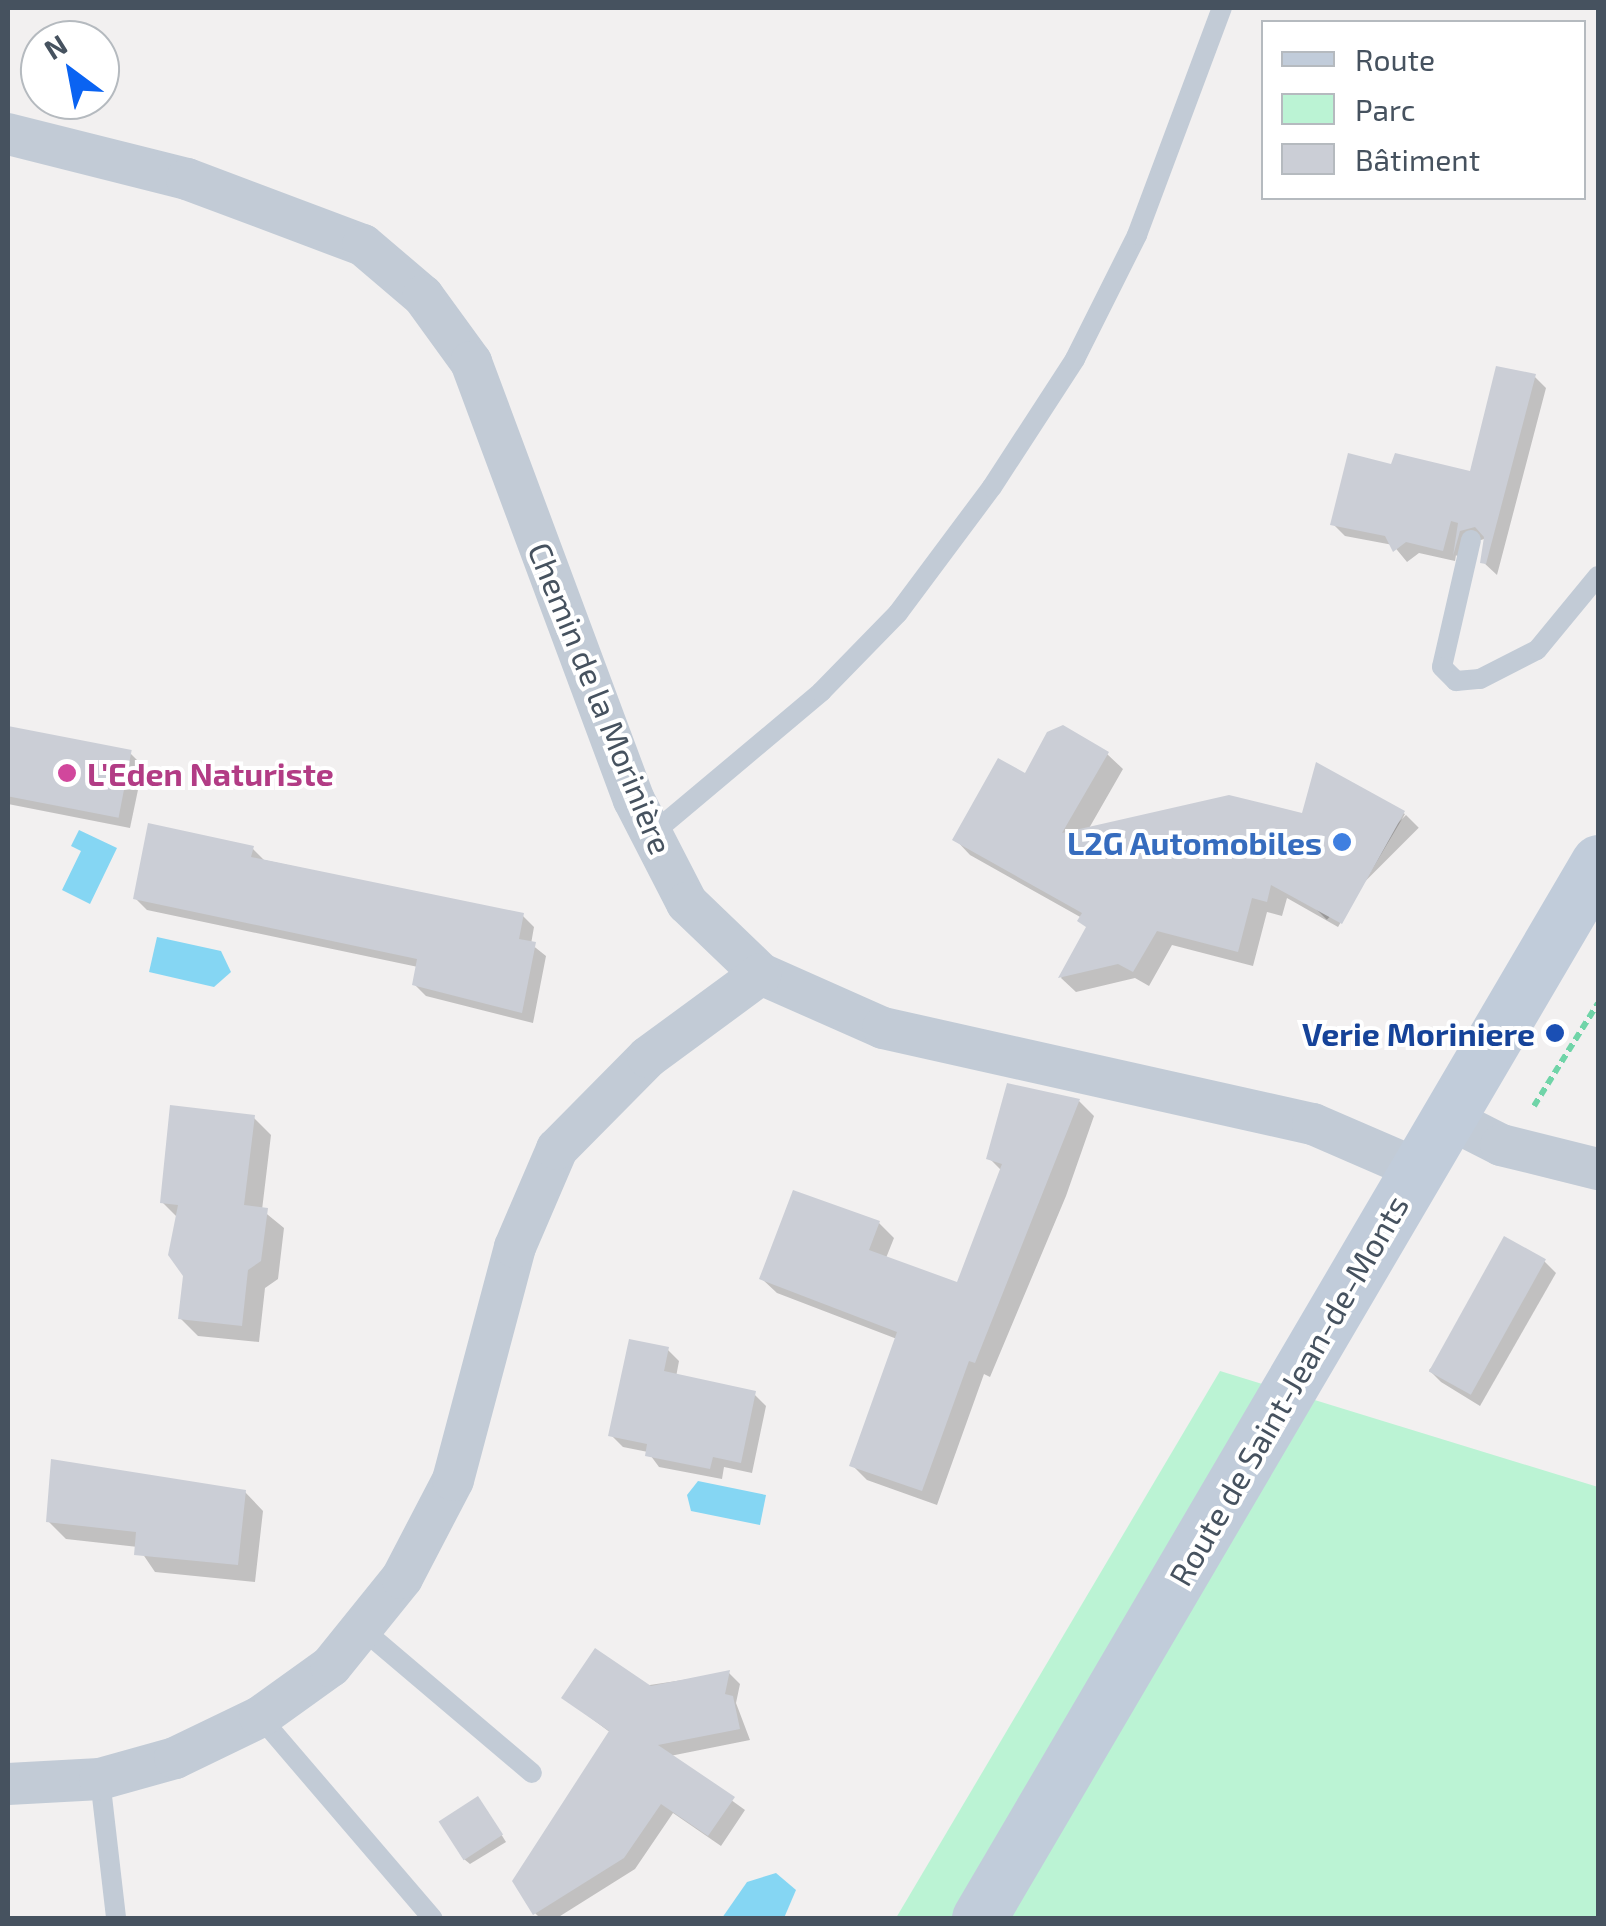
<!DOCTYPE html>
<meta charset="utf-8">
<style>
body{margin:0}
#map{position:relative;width:1606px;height:1926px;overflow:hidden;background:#f2f0f0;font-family:"Exo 2",sans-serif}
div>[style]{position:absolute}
.green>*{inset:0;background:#bbf3d4}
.water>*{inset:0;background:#85d6f3}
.shadow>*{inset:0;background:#0003;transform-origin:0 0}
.building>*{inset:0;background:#cbced6;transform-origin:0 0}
.path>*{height:6px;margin-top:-3px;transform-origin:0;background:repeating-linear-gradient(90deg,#70d4a8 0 8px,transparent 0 13px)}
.service>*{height:20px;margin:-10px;padding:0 10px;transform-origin:10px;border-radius:10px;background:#c2cbd6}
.minor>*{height:42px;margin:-21px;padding:0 21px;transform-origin:21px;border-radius:21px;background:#c2cbd6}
.secondary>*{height:55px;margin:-27.5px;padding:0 27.5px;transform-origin:27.5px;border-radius:27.5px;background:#c1ccda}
.dots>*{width:28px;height:28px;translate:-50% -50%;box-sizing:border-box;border:5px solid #fff;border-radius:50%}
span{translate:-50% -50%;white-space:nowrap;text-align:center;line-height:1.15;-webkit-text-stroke:8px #fff;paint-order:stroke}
.street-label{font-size:32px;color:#46525f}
.hotel-label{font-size:32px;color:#b23c85;font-weight:700}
.left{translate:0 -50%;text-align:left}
.shop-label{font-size:32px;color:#366cbe;font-weight:700}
.right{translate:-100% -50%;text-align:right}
.transit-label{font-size:32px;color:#164399;font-weight:700}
.frame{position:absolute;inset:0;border:10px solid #46525f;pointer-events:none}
.legend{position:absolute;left:1261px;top:20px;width:325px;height:180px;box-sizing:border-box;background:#fff;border:2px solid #b5babf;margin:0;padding:12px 18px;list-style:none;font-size:30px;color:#46525f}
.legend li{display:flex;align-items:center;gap:20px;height:50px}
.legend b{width:50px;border:2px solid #b5babf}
.north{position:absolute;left:20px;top:20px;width:100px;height:100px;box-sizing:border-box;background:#fff;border:2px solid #b5babf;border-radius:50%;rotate:328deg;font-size:28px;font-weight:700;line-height:40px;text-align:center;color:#46525f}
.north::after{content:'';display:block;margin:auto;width:35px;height:45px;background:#0a63f2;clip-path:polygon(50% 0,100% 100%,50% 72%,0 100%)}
</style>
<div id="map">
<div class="green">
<i style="clip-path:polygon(1220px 1371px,1598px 1487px,1598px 1918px,896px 1918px)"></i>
</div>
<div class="water">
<i style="clip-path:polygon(79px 830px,117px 848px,90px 904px,62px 890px,81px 851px,71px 846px)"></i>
<i style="clip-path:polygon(157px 937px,221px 951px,231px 972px,214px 987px,149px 972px)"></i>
<i style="clip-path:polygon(698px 1481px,766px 1495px,760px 1525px,691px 1511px,687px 1495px)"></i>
<i style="clip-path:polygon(776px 1873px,796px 1890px,784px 1918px,722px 1918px,747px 1882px)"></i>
</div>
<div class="shadow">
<i style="clip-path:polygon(1534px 376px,1546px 388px,1497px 575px,1483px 562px,1487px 538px,1472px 543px,1465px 565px,1456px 555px,1455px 561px,1419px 553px,1407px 562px,1393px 545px,1345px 536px,1333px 524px,1392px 467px,1472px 474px)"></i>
<i style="clip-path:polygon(8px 729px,130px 753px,143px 766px,130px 828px,8px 804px)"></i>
<i style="clip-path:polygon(1107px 754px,1123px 769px,1088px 830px,1304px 816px,1403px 813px,1405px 814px,1338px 927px,1287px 898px,1282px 916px,1267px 912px,1253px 966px,1172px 945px,1149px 986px,1135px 978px,1076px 992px,1061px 978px,1088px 929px,1082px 918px,970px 855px,955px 839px,1026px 776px)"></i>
<i style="left:1406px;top:815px;width:18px;height:130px;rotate:45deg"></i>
<i style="clip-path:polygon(253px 849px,264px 860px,522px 915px,534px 927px,531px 944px,546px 956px,533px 1023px,426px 996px,414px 984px,418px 967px,147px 910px,135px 898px)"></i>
<i style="clip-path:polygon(1079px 1101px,1094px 1116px,1066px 1196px,990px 1377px,984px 1374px,937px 1505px,867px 1480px,852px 1465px,897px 1339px,777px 1293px,761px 1278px,879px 1223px,894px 1238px,886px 1258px,958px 1285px,1002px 1171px,989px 1158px)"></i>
<i style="clip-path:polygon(253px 1117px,271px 1135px,262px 1210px,284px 1228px,278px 1279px,265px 1288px,259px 1342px,198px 1336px,180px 1318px,185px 1275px,178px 1218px,162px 1202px)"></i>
<i style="clip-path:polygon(1544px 1261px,1556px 1273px,1480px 1406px,1441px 1382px,1429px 1370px)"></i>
<i style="clip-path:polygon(667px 1349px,679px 1361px,676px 1377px,754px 1394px,766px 1406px,752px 1473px,724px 1467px,722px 1479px,659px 1467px,648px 1452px,623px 1447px,611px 1435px)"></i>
<i style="clip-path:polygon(245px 1492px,263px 1511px,255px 1582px,155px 1572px,138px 1547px,66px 1539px,48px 1521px)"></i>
<i style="clip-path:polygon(729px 1673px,740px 1684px,736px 1703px,750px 1740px,670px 1756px,745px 1810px,721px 1846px,673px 1813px,635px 1869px,557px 1918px,540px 1918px,535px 1913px,611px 1733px,564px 1698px)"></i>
<i style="clip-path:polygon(483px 1805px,506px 1842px,470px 1864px,464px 1859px)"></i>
</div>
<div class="building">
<i style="clip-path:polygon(1496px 366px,1536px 374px,1486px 564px,1480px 563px,1484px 537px,1475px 527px,1460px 531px,1453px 556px,1458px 523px,1451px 521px,1443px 551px,1406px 542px,1393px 552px,1385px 536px,1330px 525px,1348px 453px,1391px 464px,1395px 453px,1470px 471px)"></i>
<i style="clip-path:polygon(1063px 725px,1109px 752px,1062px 833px,1229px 795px,1302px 813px,1316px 762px,1405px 811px,1342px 924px,1271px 885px,1267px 902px,1252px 898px,1238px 952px,1157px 931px,1133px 972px,1118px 964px,1058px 978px,1086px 927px,1077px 921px,1082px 913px,952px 840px,998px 758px,1025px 773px,1047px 732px)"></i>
<i style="left:8px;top:726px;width:126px;height:69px;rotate:11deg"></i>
<i style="clip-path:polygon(148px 823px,254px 846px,251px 857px,524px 913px,519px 939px,536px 942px,522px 1013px,412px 985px,417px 959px,133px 899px)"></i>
<i style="clip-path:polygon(1007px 1083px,1080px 1099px,975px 1363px,969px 1361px,922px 1491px,849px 1466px,897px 1332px,759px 1279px,793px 1190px,880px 1221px,869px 1250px,957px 1282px,1002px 1164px,986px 1159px)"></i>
<i style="clip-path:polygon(170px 1105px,255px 1115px,244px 1205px,268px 1208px,261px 1261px,248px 1270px,242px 1326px,178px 1319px,183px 1276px,168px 1255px,178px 1205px,160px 1203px)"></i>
<i style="left:1504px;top:1236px;width:48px;height:155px;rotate:29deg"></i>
<i style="clip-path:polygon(629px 1339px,669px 1347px,664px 1371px,756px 1391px,741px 1463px,713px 1457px,710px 1469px,645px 1456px,647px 1444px,608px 1436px)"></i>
<i style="clip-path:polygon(51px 1459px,246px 1490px,238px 1565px,134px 1555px,136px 1532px,46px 1522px)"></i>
<i style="clip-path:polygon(595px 1648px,651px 1686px,730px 1670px,725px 1694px,733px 1696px,740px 1729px,658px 1745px,735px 1797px,708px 1836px,661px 1804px,624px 1858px,533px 1915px,512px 1881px,609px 1731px,561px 1698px)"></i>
<i style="left:478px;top:1796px;width:46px;height:47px;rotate:57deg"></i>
</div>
<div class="path">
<i style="left:1534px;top:1106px;width:121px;rotate:-58.1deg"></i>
</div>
<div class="service">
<i style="left:1471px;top:540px;width:130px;rotate:102.9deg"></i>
<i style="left:1442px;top:667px;width:20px;rotate:45deg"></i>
<i style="left:1456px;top:681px;width:24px;rotate:-5deg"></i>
<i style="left:1480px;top:679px;width:64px;rotate:-27deg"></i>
<i style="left:1537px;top:650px;width:96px;rotate:-50.5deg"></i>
<i style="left:652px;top:834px;width:221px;rotate:-40deg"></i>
<i style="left:821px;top:692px;width:110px;rotate:-45.7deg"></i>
<i style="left:898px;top:613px;width:157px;rotate:-53.3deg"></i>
<i style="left:992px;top:487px;width:153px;rotate:-57deg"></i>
<i style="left:1075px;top:359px;width:139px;rotate:-63.4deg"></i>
<i style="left:1137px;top:235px;width:242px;rotate:-69.5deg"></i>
<i style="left:361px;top:1628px;width:224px;rotate:40.3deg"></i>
<i style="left:260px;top:1717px;width:265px;rotate:49.4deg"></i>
<i style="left:100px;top:1779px;width:140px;rotate:83.4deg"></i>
</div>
<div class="minor">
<i style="left:8px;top:134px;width:185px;rotate:14.1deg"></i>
<i style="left:187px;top:179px;width:188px;rotate:20.6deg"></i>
<i style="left:363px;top:245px;width:79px;rotate:40.4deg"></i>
<i style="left:423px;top:296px;width:82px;rotate:54deg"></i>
<i style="left:471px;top:362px;width:467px;rotate:69.6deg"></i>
<i style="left:634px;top:800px;width:116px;rotate:62.8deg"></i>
<i style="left:687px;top:903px;width:103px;rotate:43.8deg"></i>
<i style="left:761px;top:974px;width:133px;rotate:23.9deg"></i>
<i style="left:883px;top:1028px;width:441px;rotate:12.6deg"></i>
<i style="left:1313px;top:1124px;width:113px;rotate:23.4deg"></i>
<i style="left:1448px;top:1118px;width:59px;rotate:27deg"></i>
<i style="left:1501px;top:1145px;width:100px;rotate:13.9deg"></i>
<i style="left:8px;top:1784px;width:92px;rotate:-3.1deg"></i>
<i style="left:100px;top:1779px;width:78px;rotate:-15.6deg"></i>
<i style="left:175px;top:1758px;width:94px;rotate:-25.8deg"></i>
<i style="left:260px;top:1717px;width:87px;rotate:-35.7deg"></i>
<i style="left:331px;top:1666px;width:113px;rotate:-51.1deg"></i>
<i style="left:402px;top:1578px;width:110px;rotate:-62.5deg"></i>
<i style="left:453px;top:1480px;width:241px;rotate:-75.1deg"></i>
<i style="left:515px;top:1247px;width:107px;rotate:-66.8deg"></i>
<i style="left:557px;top:1149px;width:129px;rotate:-45.3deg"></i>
<i style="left:648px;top:1057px;width:140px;rotate:-36.3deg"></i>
</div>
<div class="secondary">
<i style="left:979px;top:1918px;width:1224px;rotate:-59.62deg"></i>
</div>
<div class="dots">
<i style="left:67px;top:773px;background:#d1479c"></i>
<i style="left:1342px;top:842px;background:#3f7fe0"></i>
<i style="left:1555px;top:1033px;background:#1a4fb4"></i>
</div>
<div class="street-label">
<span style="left:601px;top:698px;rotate:68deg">Chemin de la Morinière</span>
<span style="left:1288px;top:1390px;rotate:-60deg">Route de Saint-Jean-de-Monts</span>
</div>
<div class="hotel-label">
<span class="left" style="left:87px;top:773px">L'Eden Naturiste</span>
</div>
<div class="shop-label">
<span class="right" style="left:1322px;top:842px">L2G Automobiles</span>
</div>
<div class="transit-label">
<span class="right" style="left:1535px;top:1033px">Verie Moriniere</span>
</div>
<div class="frame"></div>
<ul class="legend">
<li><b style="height:12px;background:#c1ccda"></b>Route</li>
<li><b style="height:28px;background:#bbf3d4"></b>Parc</li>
<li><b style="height:28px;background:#cbced6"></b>Bâtiment</li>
</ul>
<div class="north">N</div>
</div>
